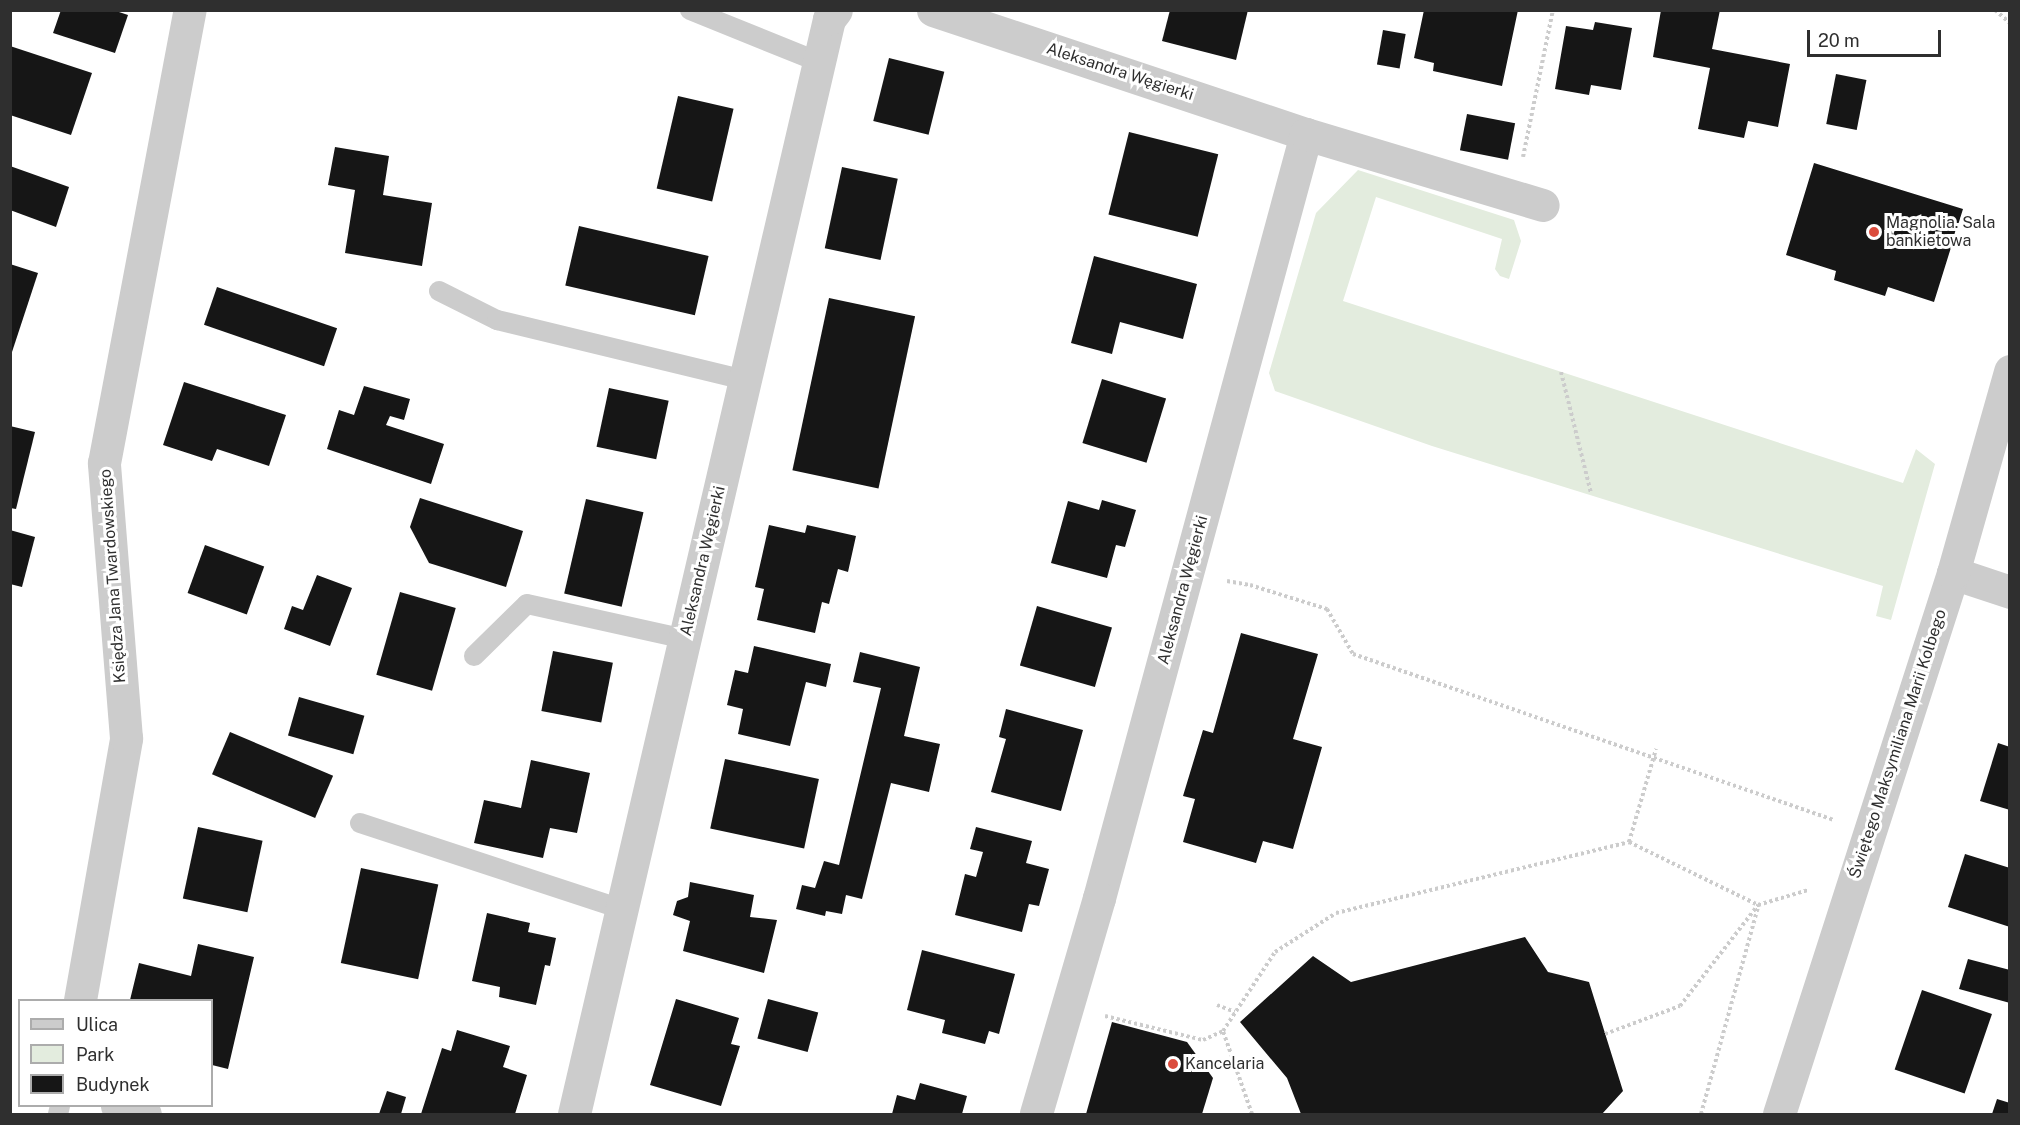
<!DOCTYPE html>
<meta charset="utf-8">
<style>
body{margin:0}
#map{position:relative;width:2020px;height:1125px;overflow:hidden;background:#fff;font-family:"Public Sans",sans-serif}
div>[style]{position:absolute}
.green>*{inset:0;background:#e3ecde}
.building>*{inset:0;background:#161616;transform-origin:0 0}
.path>*{height:4px;margin-top:-2px;transform-origin:0;background:repeating-linear-gradient(90deg,#ccc 0 3px,transparent 0 6px)}
.service>*{height:20px;margin:-10px;padding:0 10px;transform-origin:10px;border-radius:10px;background:#ccc}
.minor>*{height:33px;margin:-16.5px;padding:0 16.5px;transform-origin:16.5px;border-radius:16.5px;background:#ccc}
.tertiary>*{height:33px;margin:-16.5px;padding:0 16.5px;transform-origin:16.5px;border-radius:16.5px;background:#ccc}
.dots>*{width:16px;height:16px;translate:-50% -50%;box-sizing:border-box;border:3px solid #fff;border-radius:50%}
span{translate:-50% -50%;white-space:nowrap;text-align:center;line-height:1.15;-webkit-text-stroke:6px #fff;paint-order:stroke}
.street-label{font-size:16px;color:#2f2f2f}
.poi-label{font-size:16px;color:#2f2f2f}
.left{translate:0 -50%;text-align:left}
.frame{position:absolute;inset:0;border:12px solid #2f2f2f;pointer-events:none}
.legend{position:absolute;left:18px;top:999px;width:195px;height:108px;box-sizing:border-box;background:#fff;border:2px solid #acacac;margin:0;padding:8px 10px;list-style:none;font-size:18px;color:#2f2f2f}
.legend li{display:flex;align-items:center;gap:12px;height:30px}
.legend b{width:30px;border:2px solid #acacac}
.scale{position:absolute;left:1807px;top:30px;width:134px;height:27px;box-sizing:border-box;border:3px solid #2f2f2f;border-top:0;padding-left:8px;font-size:18px;line-height:21px;white-space:nowrap;color:#2f2f2f;-webkit-text-stroke:4px #fff;paint-order:stroke}
</style>
<div id="map">
<div class="green">
<i style="clip-path:polygon(1358px 170px,1514px 220px,1521px 241px,1509px 279px,1500px 276px,1495px 269px,1502px 239px,1376px 197px,1343px 301px,1903px 483px,1916px 449px,1935px 464px,1891px 620px,1876px 616px,1883px 586px,1432px 446px,1275px 391px,1269px 373px,1316px 213px)"></i>
</div>
<div class="building">
<i style="clip-path:polygon(61px 10px,113px 10px,128px 15px,115px 53px,53px 33px)"></i>
<i style="clip-path:polygon(1170px 10px,1248px 10px,1236px 60px,1162px 41px)"></i>
<i style="clip-path:polygon(1424px 10px,1518px 10px,1502px 86px,1433px 71px,1434px 63px,1414px 58px)"></i>
<i style="clip-path:polygon(1661px 10px,1720px 10px,1712px 49px,1790px 64px,1778px 127px,1748px 121px,1744px 138px,1698px 129px,1710px 68px,1653px 57px)"></i>
<i style="clip-path:polygon(1595px 22px,1632px 28px,1621px 90px,1591px 85px,1589px 95px,1555px 89px,1566px 26px,1593px 30px)"></i>
<i style="left:1383px;top:30px;width:23px;height:35px;rotate:10deg"></i>
<i style="clip-path:polygon(10px 46px,92px 73px,71px 135px,10px 115px)"></i>
<i style="left:889px;top:58px;width:57px;height:65px;rotate:14deg"></i>
<i style="left:1836px;top:74px;width:31px;height:51px;rotate:11deg"></i>
<i style="left:678px;top:96px;width:57px;height:95px;rotate:13deg"></i>
<i style="left:1467px;top:114px;width:49px;height:37px;rotate:11deg"></i>
<i style="left:1129px;top:132px;width:92px;height:85px;rotate:14deg"></i>
<i style="clip-path:polygon(335px 147px,389px 156px,383px 195px,432px 203px,422px 266px,345px 253px,355px 190px,328px 185px)"></i>
<i style="clip-path:polygon(1814px 163px,1963px 209px,1934px 302px,1888px 287px,1885px 296px,1834px 280px,1836px 271px,1786px 255px)"></i>
<i style="clip-path:polygon(10px 166px,69px 187px,56px 227px,10px 210px)"></i>
<i style="left:842px;top:167px;width:57px;height:83px;rotate:12deg"></i>
<i style="left:579px;top:226px;width:133px;height:61px;rotate:13deg"></i>
<i style="clip-path:polygon(1094px 256px,1197px 284px,1183px 339px,1120px 322px,1112px 354px,1071px 343px)"></i>
<i style="clip-path:polygon(10px 264px,38px 273px,12px 352px,10px 352px)"></i>
<i style="left:217px;top:287px;width:127px;height:40px;rotate:19deg"></i>
<i style="left:829px;top:298px;width:88px;height:176px;rotate:12deg"></i>
<i style="left:1102px;top:379px;width:67px;height:67px;rotate:17deg"></i>
<i style="clip-path:polygon(184px 382px,286px 415px,269px 466px,217px 449px,212px 461px,163px 445px)"></i>
<i style="clip-path:polygon(364px 386px,410px 399px,404px 420px,390px 416px,386px 425px,444px 444px,431px 484px,327px 449px,339px 410px,354px 415px)"></i>
<i style="left:609px;top:388px;width:61px;height:60px;rotate:12deg"></i>
<i style="clip-path:polygon(10px 426px,35px 432px,16px 509px,10px 508px)"></i>
<i style="clip-path:polygon(420px 498px,523px 531px,506px 587px,429px 563px,410px 527px)"></i>
<i style="left:586px;top:499px;width:59px;height:97px;rotate:13deg"></i>
<i style="clip-path:polygon(1102px 500px,1136px 510px,1125px 547px,1116px 545px,1107px 578px,1051px 563px,1068px 501px,1099px 510px)"></i>
<i style="clip-path:polygon(769px 525px,805px 533px,807px 525px,856px 536px,848px 572px,838px 569px,829px 604px,822px 602px,815px 633px,757px 620px,764px 589px,755px 587px)"></i>
<i style="clip-path:polygon(10px 530px,35px 537px,22px 587px,10px 584px)"></i>
<i style="left:205px;top:545px;width:63px;height:51px;rotate:20deg"></i>
<i style="clip-path:polygon(317px 575px,352px 588px,330px 646px,284px 629px,292px 606px,303px 610px)"></i>
<i style="left:400px;top:592px;width:58px;height:86px;rotate:16deg"></i>
<i style="left:1037px;top:606px;width:78px;height:62px;rotate:16deg"></i>
<i style="clip-path:polygon(1241px 633px,1318px 654px,1293px 739px,1322px 747px,1293px 849px,1263px 841px,1256px 863px,1183px 842px,1195px 799px,1183px 796px,1203px 730px,1213px 733px)"></i>
<i style="clip-path:polygon(754px 646px,831px 664px,826px 687px,806px 682px,790px 746px,738px 734px,743px 709px,727px 705px,735px 670px,748px 673px)"></i>
<i style="left:553px;top:651px;width:61px;height:61px;rotate:11deg"></i>
<i style="clip-path:polygon(860px 652px,920px 667px,904px 736px,940px 744px,929px 792px,891px 783px,862px 899px,846px 895px,842px 914px,826px 911px,825px 916px,796px 909px,802px 885px,815px 888px,824px 861px,839px 865px,881px 688px,853px 682px)"></i>
<i style="left:299px;top:697px;width:68px;height:40px;rotate:16deg"></i>
<i style="clip-path:polygon(1006px 709px,1083px 730px,1061px 811px,991px 792px,1006px 739px,999px 737px)"></i>
<i style="left:230px;top:732px;width:112px;height:46px;rotate:23deg"></i>
<i style="clip-path:polygon(1998px 743px,2010px 747px,2010px 810px,1980px 801px)"></i>
<i style="left:725px;top:759px;width:96px;height:71px;rotate:12deg"></i>
<i style="clip-path:polygon(531px 760px,590px 773px,577px 833px,550px 828px,543px 858px,474px 843px,484px 800px,521px 808px)"></i>
<i style="left:198px;top:827px;width:66px;height:73px;rotate:12deg"></i>
<i style="clip-path:polygon(976px 827px,1032px 841px,1026px 863px,1049px 869px,1039px 906px,1029px 904px,1022px 932px,955px 915px,965px 874px,976px 877px,983px 852px,970px 849px)"></i>
<i style="clip-path:polygon(1965px 854px,2010px 868px,2010px 927px,1948px 907px)"></i>
<i style="left:361px;top:868px;width:79px;height:97px;rotate:12deg"></i>
<i style="clip-path:polygon(690px 882px,754px 895px,750px 917px,777px 920px,764px 973px,683px 951px,690px 921px,673px 915px,677px 901px,688px 897px)"></i>
<i style="clip-path:polygon(487px 913px,530px 923px,528px 932px,556px 938px,550px 966px,545px 965px,536px 1005px,499px 997px,500px 987px,472px 981px)"></i>
<i style="clip-path:polygon(1525px 937px,1548px 972px,1589px 982px,1623px 1091px,1602px 1114px,1301px 1114px,1287px 1078px,1240px 1022px,1313px 956px,1351px 982px)"></i>
<i style="clip-path:polygon(198px 944px,254px 957px,228px 1069px,212px 1065px,212px 1000px,130px 1000px,139px 963px,191px 976px)"></i>
<i style="clip-path:polygon(922px 950px,1015px 974px,999px 1034px,989px 1031px,985px 1044px,942px 1033px,945px 1020px,907px 1010px)"></i>
<i style="clip-path:polygon(1968px 959px,2010px 970px,2010px 1003px,1959px 989px)"></i>
<i style="left:1922px;top:990px;width:74px;height:84px;rotate:19deg"></i>
<i style="clip-path:polygon(676px 999px,739px 1018px,731px 1044px,740px 1046px,721px 1106px,650px 1085px)"></i>
<i style="left:768px;top:999px;width:52px;height:41px;rotate:15deg"></i>
<i style="clip-path:polygon(1112px 1022px,1187px 1042px,1213px 1078px,1202px 1114px,1086px 1114px)"></i>
<i style="clip-path:polygon(457px 1030px,510px 1046px,503px 1067px,527px 1075px,515px 1114px,421px 1114px,442px 1048px,451px 1051px)"></i>
<i style="clip-path:polygon(920px 1083px,967px 1096px,962px 1114px,892px 1114px,897px 1095px,915px 1100px)"></i>
<i style="clip-path:polygon(387px 1091px,406px 1097px,401px 1114px,379px 1114px)"></i>
<i style="clip-path:polygon(1997px 1099px,2010px 1103px,2010px 1114px,1992px 1114px)"></i>
</div>
<div class="path">
<i style="left:1995px;top:10px;width:20px;rotate:41deg"></i>
<i style="left:1523px;top:157px;width:150px;rotate:-78.5deg"></i>
<i style="left:1561px;top:372px;width:125px;rotate:76.1deg"></i>
<i style="left:1227px;top:581px;width:23px;rotate:10deg"></i>
<i style="left:1250px;top:585px;width:81px;rotate:17.3deg"></i>
<i style="left:1327px;top:609px;width:52px;rotate:60deg"></i>
<i style="left:1353px;top:654px;width:509px;rotate:19.04deg"></i>
<i style="left:1629px;top:842px;width:97px;rotate:-73.8deg"></i>
<i style="left:1217px;top:1005px;width:19px;rotate:21deg"></i>
<i style="left:1105px;top:1016px;width:101px;rotate:13.8deg"></i>
<i style="left:1203px;top:1040px;width:22px;rotate:-24deg"></i>
<i style="left:1605px;top:1034px;width:80px;rotate:-20.5deg"></i>
<i style="left:1680px;top:1006px;width:128px;rotate:-52.3deg"></i>
<i style="left:1758px;top:905px;width:52px;rotate:-16.7deg"></i>
<i style="left:1252px;top:1114px;width:88px;rotate:-109.3deg"></i>
<i style="left:1223px;top:1031px;width:95px;rotate:-56.6deg"></i>
<i style="left:1275px;top:952px;width:72px;rotate:-32.6deg"></i>
<i style="left:1336px;top:913px;width:301px;rotate:-13.6deg"></i>
<i style="left:1629px;top:842px;width:144px;rotate:26deg"></i>
<i style="left:1701px;top:1114px;width:215px;rotate:-74.6deg"></i>
</div>
<div class="service">
<i style="left:690px;top:10px;width:139px;rotate:22deg"></i>
<i style="left:439px;top:291px;width:65px;rotate:26.6deg"></i>
<i style="left:497px;top:320px;width:255px;rotate:13.6deg"></i>
<i style="left:474px;top:656px;width:74px;rotate:-44.5deg"></i>
<i style="left:527px;top:604px;width:162px;rotate:12.5deg"></i>
<i style="left:360px;top:823px;width:276px;rotate:18.2deg"></i>
<i style="left:58px;top:1114px;width:8px;rotate:-76deg"></i>
</div>
<div class="minor">
<i style="left:933px;top:10px;width:393px;rotate:18.4deg"></i>
<i style="left:1306px;top:134px;width:792px;rotate:105.16deg"></i>
<i style="left:1099px;top:898px;width:225px;rotate:106.3deg"></i>
<i style="left:1306px;top:134px;width:247px;rotate:16.7deg"></i>
<i style="left:1953px;top:573px;width:60px;rotate:18.4deg"></i>
<i style="left:80px;top:1000px;width:266px;rotate:-80deg"></i>
<i style="left:126px;top:738px;width:276px;rotate:-94.6deg"></i>
<i style="left:104px;top:463px;width:461px;rotate:-79.3deg"></i>
<i style="left:117px;top:1106px;width:29px;rotate:16deg"></i>
<i style="left:574px;top:1114px;width:1124px;rotate:-76.89deg"></i>
<i style="left:829px;top:19px;width:11px;rotate:-52deg"></i>
</div>
<div class="tertiary">
<i style="left:1779px;top:1114px;width:568px;rotate:-72.17deg"></i>
<i style="left:1953px;top:573px;width:210px;rotate:-74.2deg"></i>
</div>
<div class="dots">
<i style="left:1874px;top:232px;background:#db4c3d"></i>
<i style="left:1173px;top:1064px;background:#db4c3d"></i>
</div>
<div class="street-label">
<span style="left:1120px;top:72px;rotate:18deg">Aleksandra Węgierki</span>
<span style="left:703px;top:561px;rotate:-77deg">Aleksandra Węgierki</span>
<span style="left:113px;top:576px;rotate:-94deg">Księdza Jana Twardowskiego</span>
<span style="left:1183px;top:590px;rotate:-75deg">Aleksandra Węgierki</span>
<span style="left:1898px;top:744px;rotate:-72deg">Świętego Maksymiliana Marii Kolbego</span>
</div>
<div class="poi-label">
<span class="left" style="left:1886px;top:232px">Magnolia. Sala<br>bankietowa</span>
<span class="left" style="left:1185px;top:1064px">Kancelaria</span>
</div>
<div class="frame"></div>
<ul class="legend">
<li><b style="height:8px;background:#ccc"></b>Ulica</li>
<li><b style="height:16px;background:#e3ecde"></b>Park</li>
<li><b style="height:16px;background:#161616"></b>Budynek</li>
</ul>
<div class="scale">20 m</div>
</div>
